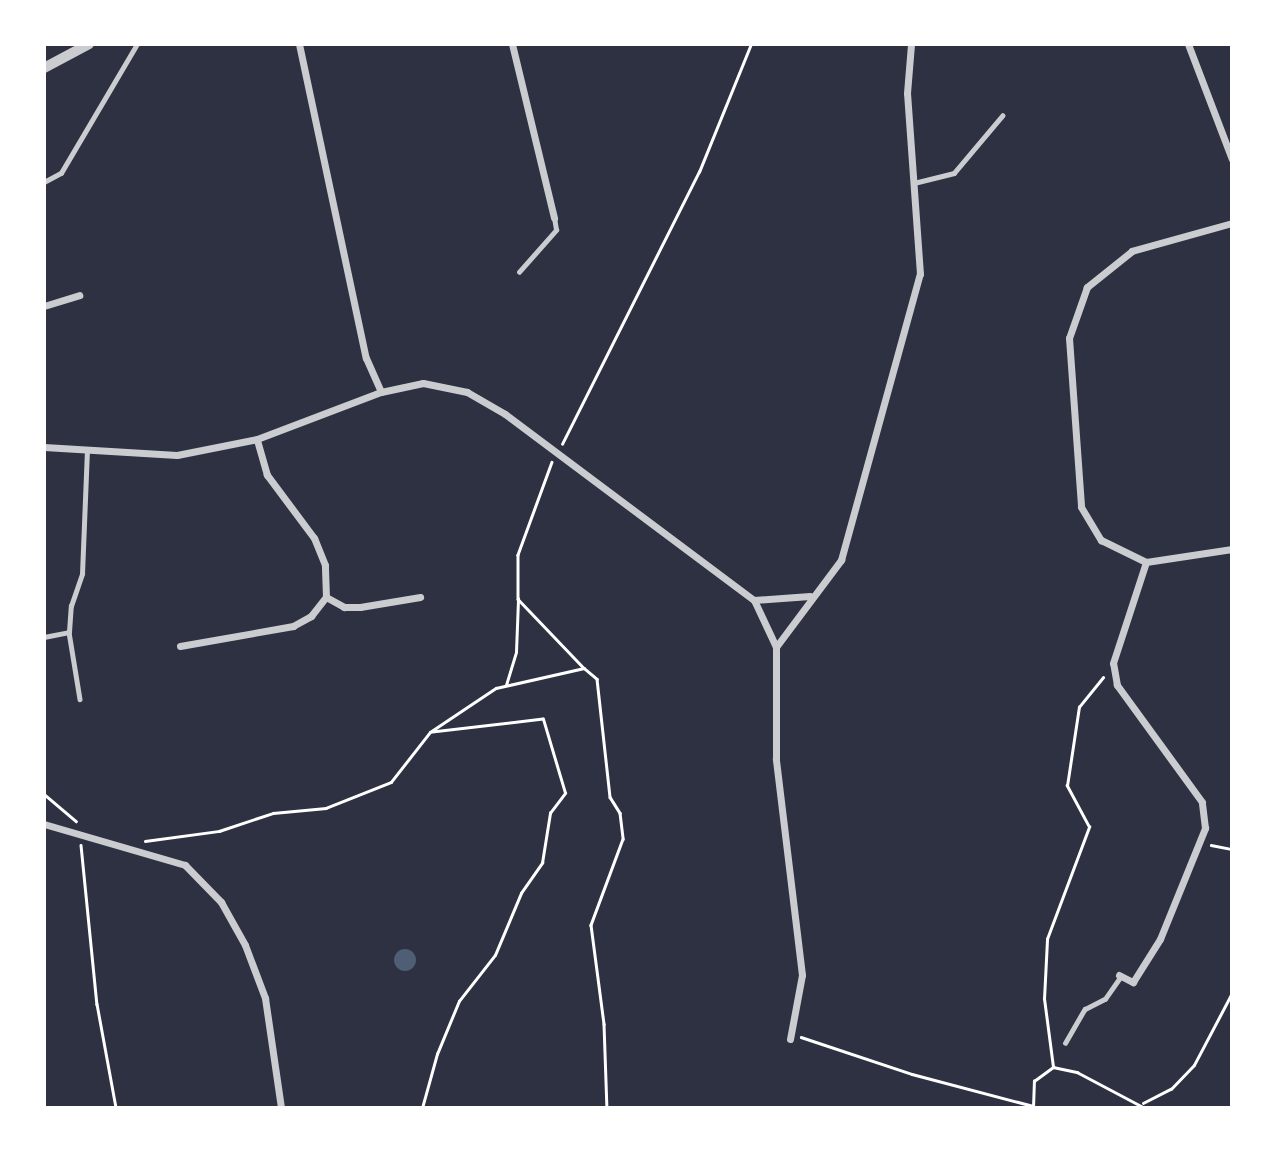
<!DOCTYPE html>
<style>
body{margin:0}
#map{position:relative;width:1276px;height:1152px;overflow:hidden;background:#2d3142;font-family:"PT Sans Narrow",sans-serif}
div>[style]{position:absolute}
.water>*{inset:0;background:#4f5d75}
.round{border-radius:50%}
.path>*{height:2.5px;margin:-1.25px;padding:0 1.25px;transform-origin:1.25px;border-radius:1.25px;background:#fff}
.service>*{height:4.5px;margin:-2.25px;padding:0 2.25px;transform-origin:2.25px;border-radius:2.25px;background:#caccd0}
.minor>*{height:7px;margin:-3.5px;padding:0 3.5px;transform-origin:3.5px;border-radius:3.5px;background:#caccd0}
.tertiary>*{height:10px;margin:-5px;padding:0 5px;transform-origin:5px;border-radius:5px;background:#caccd0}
span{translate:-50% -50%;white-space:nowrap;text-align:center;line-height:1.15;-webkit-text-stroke:5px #fff;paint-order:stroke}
.frame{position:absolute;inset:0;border:46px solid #fff;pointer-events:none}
</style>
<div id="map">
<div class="water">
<i class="round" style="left:394px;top:949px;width:22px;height:22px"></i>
</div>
<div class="path">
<i style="left:562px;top:444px;width:305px;rotate:-63.3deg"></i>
<i style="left:699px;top:172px;width:138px;rotate:-67.9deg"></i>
<i style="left:552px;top:462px;width:99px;rotate:110.1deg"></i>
<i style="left:518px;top:555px;width:44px;rotate:90deg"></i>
<i style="left:518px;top:599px;width:95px;rotate:46.3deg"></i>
<i style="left:506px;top:685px;width:34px;rotate:-73deg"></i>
<i style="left:516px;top:652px;width:53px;rotate:-87.8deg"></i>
<i style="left:44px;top:794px;width:42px;rotate:40.2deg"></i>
<i style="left:145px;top:841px;width:75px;rotate:-7.7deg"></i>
<i style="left:219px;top:831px;width:57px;rotate:-18.4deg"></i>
<i style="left:273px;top:813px;width:53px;rotate:-5.4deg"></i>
<i style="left:326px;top:808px;width:70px;rotate:-21.8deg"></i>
<i style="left:391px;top:782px;width:63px;rotate:-52deg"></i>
<i style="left:430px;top:732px;width:79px;rotate:-33.7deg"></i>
<i style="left:496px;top:688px;width:90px;rotate:-12.8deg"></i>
<i style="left:584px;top:668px;width:17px;rotate:40deg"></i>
<i style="left:597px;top:679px;width:119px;rotate:83.7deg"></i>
<i style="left:610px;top:797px;width:19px;rotate:58deg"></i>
<i style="left:620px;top:813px;width:26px;rotate:83deg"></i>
<i style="left:623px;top:839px;width:92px;rotate:110.4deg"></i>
<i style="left:591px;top:925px;width:100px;rotate:82.5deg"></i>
<i style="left:604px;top:1024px;width:84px;rotate:88deg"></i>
<i style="left:81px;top:845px;width:160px;rotate:84.3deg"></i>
<i style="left:97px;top:1004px;width:106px;rotate:79.6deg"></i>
<i style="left:1211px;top:845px;width:21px;rotate:11deg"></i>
<i style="left:801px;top:1037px;width:117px;rotate:18.4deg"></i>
<i style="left:912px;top:1074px;width:125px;rotate:14.8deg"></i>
<i style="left:1053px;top:1067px;width:69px;rotate:-97.5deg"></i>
<i style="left:1044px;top:999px;width:60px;rotate:-87.1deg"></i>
<i style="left:1047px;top:939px;width:120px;rotate:-69.4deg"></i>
<i style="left:1089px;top:827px;width:47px;rotate:-118.2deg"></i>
<i style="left:1067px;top:786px;width:80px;rotate:-81.4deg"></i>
<i style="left:1079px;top:707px;width:38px;rotate:-51deg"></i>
<i style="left:1143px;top:1103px;width:31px;rotate:-27deg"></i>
<i style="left:1171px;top:1089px;width:33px;rotate:-46deg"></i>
<i style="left:1194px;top:1065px;width:81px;rotate:-62.2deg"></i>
<i style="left:422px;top:1108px;width:56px;rotate:-74.5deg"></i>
<i style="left:437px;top:1054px;width:57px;rotate:-67.5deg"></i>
<i style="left:459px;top:1001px;width:58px;rotate:-52deg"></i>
<i style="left:495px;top:955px;width:67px;rotate:-67.2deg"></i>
<i style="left:521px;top:893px;width:37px;rotate:-55deg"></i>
<i style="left:542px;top:863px;width:51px;rotate:-80.9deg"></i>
<i style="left:550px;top:813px;width:25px;rotate:-53deg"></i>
<i style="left:565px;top:793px;width:77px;rotate:-106.6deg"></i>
<i style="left:543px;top:719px;width:111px;rotate:173.3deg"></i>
<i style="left:1033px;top:1108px;width:27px;rotate:-88deg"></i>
<i style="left:1034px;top:1081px;width:24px;rotate:-36deg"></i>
<i style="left:1053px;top:1067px;width:25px;rotate:12deg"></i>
<i style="left:1077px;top:1072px;width:77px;rotate:27.9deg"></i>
</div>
<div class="service">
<i style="left:44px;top:182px;width:19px;rotate:-28deg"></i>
<i style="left:61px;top:173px;width:150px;rotate:-59.5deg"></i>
<i style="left:914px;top:183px;width:41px;rotate:-14deg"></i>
<i style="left:954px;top:173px;width:75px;rotate:-49.9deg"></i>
<i style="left:519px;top:272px;width:56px;rotate:-48.6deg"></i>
<i style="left:556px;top:230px;width:12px;rotate:-99deg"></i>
<i style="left:69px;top:632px;width:68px;rotate:80.7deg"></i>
<i style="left:44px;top:637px;width:25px;rotate:-11deg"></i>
<i style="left:69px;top:632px;width:26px;rotate:-86deg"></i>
<i style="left:71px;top:606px;width:34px;rotate:-71deg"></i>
<i style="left:82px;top:574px;width:122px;rotate:-87.7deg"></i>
<i style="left:1065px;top:1043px;width:39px;rotate:-60deg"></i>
<i style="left:1085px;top:1009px;width:22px;rotate:-27deg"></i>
<i style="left:1105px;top:999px;width:28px;rotate:-55deg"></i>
</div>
<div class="minor">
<i style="left:299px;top:44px;width:321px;rotate:78deg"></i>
<i style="left:366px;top:358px;width:37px;rotate:66deg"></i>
<i style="left:512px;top:44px;width:179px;rotate:76.4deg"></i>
<i style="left:1188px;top:44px;width:123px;rotate:69.1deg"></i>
<i style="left:1232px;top:223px;width:104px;rotate:164.4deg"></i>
<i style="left:1132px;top:251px;width:58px;rotate:141.3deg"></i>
<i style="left:1087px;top:287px;width:54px;rotate:109.4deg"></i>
<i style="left:1069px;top:338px;width:169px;rotate:85.9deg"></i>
<i style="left:1081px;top:507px;width:39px;rotate:59deg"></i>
<i style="left:1101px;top:540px;width:50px;rotate:26.1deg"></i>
<i style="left:1146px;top:562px;width:87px;rotate:-8.6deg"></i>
<i style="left:44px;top:306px;width:37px;rotate:-17deg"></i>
<i style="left:44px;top:447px;width:133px;rotate:3.4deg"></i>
<i style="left:177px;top:455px;width:82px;rotate:-11.3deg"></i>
<i style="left:257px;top:439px;width:133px;rotate:-20.8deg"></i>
<i style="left:381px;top:392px;width:43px;rotate:-12.1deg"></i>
<i style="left:423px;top:383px;width:45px;rotate:11.6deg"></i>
<i style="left:467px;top:392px;width:44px;rotate:30.1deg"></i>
<i style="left:505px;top:414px;width:311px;rotate:36.8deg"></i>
<i style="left:754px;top:600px;width:52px;rotate:64.9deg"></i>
<i style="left:326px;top:597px;width:21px;rotate:29deg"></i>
<i style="left:344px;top:607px;width:16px"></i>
<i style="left:360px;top:607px;width:61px;rotate:-9.5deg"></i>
<i style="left:754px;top:600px;width:56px;rotate:-4.1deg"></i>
<i style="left:180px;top:646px;width:115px;rotate:-10deg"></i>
<i style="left:293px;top:626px;width:21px;rotate:-29deg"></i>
<i style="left:311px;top:616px;width:24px;rotate:-52deg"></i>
<i style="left:326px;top:597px;width:32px;rotate:-92deg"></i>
<i style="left:325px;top:565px;width:29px;rotate:-112deg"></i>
<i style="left:314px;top:538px;width:79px;rotate:-126.7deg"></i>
<i style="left:267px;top:475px;width:37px;rotate:-106deg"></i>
<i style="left:44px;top:824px;width:147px;rotate:16.2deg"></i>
<i style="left:185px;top:865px;width:52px;rotate:45.8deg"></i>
<i style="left:221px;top:902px;width:49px;rotate:60.8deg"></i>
<i style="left:245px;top:945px;width:57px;rotate:69.3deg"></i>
<i style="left:265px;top:998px;width:111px;rotate:81.7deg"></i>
<i style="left:1119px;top:975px;width:16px;rotate:27deg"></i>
<i style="left:1133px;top:982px;width:51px;rotate:-57.9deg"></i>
<i style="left:1160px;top:939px;width:120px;rotate:-67.9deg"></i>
<i style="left:1205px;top:828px;width:26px;rotate:-97deg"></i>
<i style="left:1202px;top:802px;width:145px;rotate:-126deg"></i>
<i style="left:1117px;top:685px;width:22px;rotate:-100deg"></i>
<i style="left:1113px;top:663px;width:106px;rotate:-71.9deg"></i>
<i style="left:790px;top:1039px;width:65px;rotate:-79.4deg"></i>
<i style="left:802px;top:975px;width:218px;rotate:-96.9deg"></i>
<i style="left:776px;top:759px;width:112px;rotate:-90deg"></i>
<i style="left:776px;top:647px;width:109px;rotate:-53.2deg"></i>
<i style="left:841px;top:560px;width:297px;rotate:-74.6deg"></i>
<i style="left:920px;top:274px;width:181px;rotate:-94.1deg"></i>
<i style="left:907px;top:93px;width:49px;rotate:-85.3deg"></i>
</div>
<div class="tertiary">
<i style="left:44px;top:68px;width:51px;rotate:-28.1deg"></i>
</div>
<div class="frame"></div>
</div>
